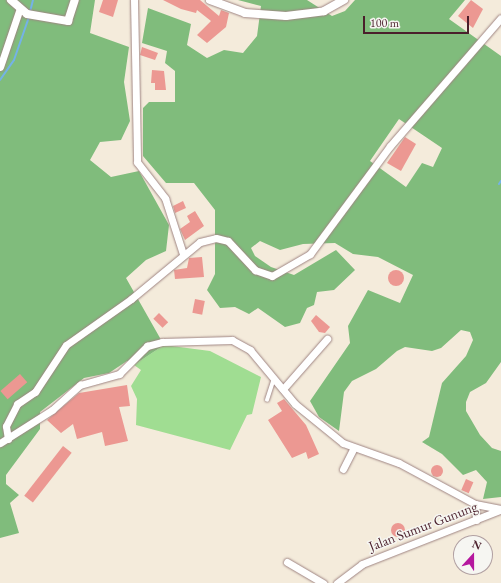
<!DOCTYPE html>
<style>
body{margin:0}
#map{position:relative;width:501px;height:583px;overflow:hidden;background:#f4ebdb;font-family:"EB Garamond",serif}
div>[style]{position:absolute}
.green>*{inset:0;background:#a0dd92}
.forest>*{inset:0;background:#80bc7c}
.stream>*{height:2px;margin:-1px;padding:0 1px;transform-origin:1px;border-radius:1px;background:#74b2e7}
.building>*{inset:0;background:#ec9892;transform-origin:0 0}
.round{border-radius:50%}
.roads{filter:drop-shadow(0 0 1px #9f8583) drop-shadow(0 0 1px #9f8583)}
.service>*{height:3.5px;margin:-1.75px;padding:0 1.75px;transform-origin:1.75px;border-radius:1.75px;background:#fff}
.minor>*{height:7px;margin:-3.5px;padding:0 3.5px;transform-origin:3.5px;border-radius:3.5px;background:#fff}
.tertiary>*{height:8px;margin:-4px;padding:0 4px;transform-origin:4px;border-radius:4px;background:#fff}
span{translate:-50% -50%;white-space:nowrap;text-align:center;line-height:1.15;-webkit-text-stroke:3px #f6f6f2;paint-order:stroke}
.street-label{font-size:14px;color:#4a1f2b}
.north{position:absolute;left:453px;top:535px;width:40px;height:40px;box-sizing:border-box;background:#f6f6f2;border:1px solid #b1a0a2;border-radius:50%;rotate:21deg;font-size:11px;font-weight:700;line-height:16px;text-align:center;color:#4a1f2b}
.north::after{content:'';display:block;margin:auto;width:14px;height:18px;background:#b5179e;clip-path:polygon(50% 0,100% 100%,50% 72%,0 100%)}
.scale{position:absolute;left:363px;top:16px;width:106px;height:18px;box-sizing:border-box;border:2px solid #4a1f2b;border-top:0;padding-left:5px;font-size:12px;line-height:14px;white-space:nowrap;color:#4a1f2b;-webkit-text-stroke:3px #f6f6f2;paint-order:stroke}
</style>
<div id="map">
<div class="green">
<i style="clip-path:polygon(164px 345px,210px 351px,261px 377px,252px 414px,247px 415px,230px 450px,136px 425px,137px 399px,131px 386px,141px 370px,134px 365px)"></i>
</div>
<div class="forest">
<i style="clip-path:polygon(0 0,95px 0,90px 33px,129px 47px,124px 82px,130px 121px,121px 140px,100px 142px,90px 160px,111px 177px,139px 171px,169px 225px,166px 251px,146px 260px,126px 278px,164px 345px,134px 365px,127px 361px,109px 373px,84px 378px,40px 412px,40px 429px,6px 475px,6px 484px,19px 495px,10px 503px,19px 533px,0 538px)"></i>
<i style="clip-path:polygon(evenodd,238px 0,307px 0,332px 16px,345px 11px,355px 0,465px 0,449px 19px,501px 56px,501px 362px,486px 383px,470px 392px,466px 402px,466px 411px,480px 435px,492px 448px,501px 451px,501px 497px,483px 499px,487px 482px,476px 470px,463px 475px,442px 454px,422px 442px,429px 437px,442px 383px,466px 356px,473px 340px,470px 332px,461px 330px,441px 348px,432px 351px,405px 347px,397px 351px,376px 369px,352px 381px,344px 392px,339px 431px,319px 417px,310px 401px,350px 343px,348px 326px,368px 290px,400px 303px,413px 275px,378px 257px,353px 254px,335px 243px,303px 244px,280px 250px,260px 241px,251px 248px,255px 256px,271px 267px,294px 275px,336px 250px,355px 270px,334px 290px,317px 292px,314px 305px,307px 308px,300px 323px,285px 327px,258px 308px,249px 314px,235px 307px,220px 308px,207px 290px,215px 274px,215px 210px,194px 183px,166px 183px,143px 156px,143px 108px,149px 102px,175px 102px,175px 71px,165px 63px,167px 51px,142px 43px,148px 8px,191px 24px,187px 45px,207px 58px,224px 50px,243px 53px,257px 36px,261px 6px,238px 0,399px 119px,442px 148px,433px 167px,422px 163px,406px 187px,370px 161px,399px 119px)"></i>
</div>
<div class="stream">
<i style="left:30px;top:12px;width:12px;rotate:-76deg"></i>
<i style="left:0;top:80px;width:24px;rotate:-55deg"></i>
<i style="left:14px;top:60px;width:46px;rotate:-70.8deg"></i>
<i style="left:499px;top:184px;width:4px;rotate:-56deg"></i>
</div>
<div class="building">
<i style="clip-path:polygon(103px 0,118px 0,113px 17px,99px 12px)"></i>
<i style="clip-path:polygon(163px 0,200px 0,219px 16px,221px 10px,229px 13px,226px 27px,207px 43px,197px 35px,211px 21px,197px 10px,196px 13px,181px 9px)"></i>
<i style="clip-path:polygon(471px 0,483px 9px,473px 28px,458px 16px)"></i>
<i style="clip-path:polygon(142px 47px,158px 53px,155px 60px,140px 55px)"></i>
<i style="clip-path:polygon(152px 70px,164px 71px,166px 90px,155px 90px,155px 83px,151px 83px)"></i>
<i style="clip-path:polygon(405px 137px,416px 144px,401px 171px,387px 163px)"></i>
<i style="clip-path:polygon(183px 201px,186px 208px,175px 213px,173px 206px)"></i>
<i style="clip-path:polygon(195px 211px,204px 226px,185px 240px,180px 229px,190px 222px,187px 216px)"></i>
<i style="clip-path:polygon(202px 257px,204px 277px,175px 279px,174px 270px,187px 268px,189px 258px)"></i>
<i class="round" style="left:388px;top:270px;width:16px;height:16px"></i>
<i style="left:195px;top:299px;width:10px;height:14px;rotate:11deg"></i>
<i style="left:159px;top:313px;width:13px;height:8px;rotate:45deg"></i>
<i style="clip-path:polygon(316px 315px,330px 327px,325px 333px,319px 332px,311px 321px)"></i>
<i style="left:20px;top:374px;width:11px;height:26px;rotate:49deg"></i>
<i style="clip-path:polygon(127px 385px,130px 406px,119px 407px,128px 441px,105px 446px,102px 432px,77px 439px,73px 424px,61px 433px,47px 420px,79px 393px)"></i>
<i style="clip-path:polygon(284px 399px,306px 425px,319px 454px,308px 459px,306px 452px,292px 458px,268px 420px,282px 411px,277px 403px)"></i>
<i style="left:63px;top:446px;width:11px;height:63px;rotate:38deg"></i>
<i class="round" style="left:431px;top:465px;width:12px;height:12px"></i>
<i style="left:466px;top:479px;width:8px;height:12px;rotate:23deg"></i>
<i class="round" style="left:391px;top:523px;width:14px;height:14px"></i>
</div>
<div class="roads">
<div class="service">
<i style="left:267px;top:400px;width:22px;rotate:-72deg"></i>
</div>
<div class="minor">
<i style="left:134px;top:0;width:162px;rotate:88.9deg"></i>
<i style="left:137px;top:162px;width:46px;rotate:52.1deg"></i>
<i style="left:165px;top:198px;width:59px;rotate:72.2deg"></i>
<i style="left:0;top:67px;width:59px;rotate:-71.3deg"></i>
<i style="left:283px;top:389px;width:67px;rotate:-48.7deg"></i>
<i style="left:8px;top:439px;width:13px;rotate:-99deg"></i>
<i style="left:6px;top:426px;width:25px;rotate:-63deg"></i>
<i style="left:17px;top:404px;width:22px;rotate:-34deg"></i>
<i style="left:35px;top:392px;width:56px;rotate:-56.6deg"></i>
<i style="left:66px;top:345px;width:80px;rotate:-35.3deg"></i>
<i style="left:131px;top:299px;width:89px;rotate:-39.6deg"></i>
<i style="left:200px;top:242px;width:16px;rotate:-14deg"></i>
<i style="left:216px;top:238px;width:12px;rotate:14deg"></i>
<i style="left:228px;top:241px;width:40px;rotate:47deg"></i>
<i style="left:255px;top:270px;width:18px;rotate:19deg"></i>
<i style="left:272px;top:276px;width:44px;rotate:-30.1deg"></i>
<i style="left:310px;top:254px;width:134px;rotate:-53.5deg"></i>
<i style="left:390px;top:146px;width:169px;rotate:-49.1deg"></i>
<i style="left:0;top:443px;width:62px;rotate:-32.4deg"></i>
<i style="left:52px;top:410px;width:38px;rotate:-42deg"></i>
<i style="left:80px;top:385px;width:41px;rotate:-15.8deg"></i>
<i style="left:119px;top:374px;width:40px;rotate:-45deg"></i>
<i style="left:147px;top:346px;width:16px;rotate:-15deg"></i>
<i style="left:162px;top:342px;width:70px;rotate:-1.6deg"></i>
<i style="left:232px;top:340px;width:21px;rotate:29deg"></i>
<i style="left:250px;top:350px;width:70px;rotate:50.2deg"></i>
<i style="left:295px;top:404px;width:62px;rotate:39.1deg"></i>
<i style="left:343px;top:443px;width:59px;rotate:19.7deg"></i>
<i style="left:399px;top:463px;width:86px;rotate:28.3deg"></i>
<i style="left:475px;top:504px;width:26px;rotate:11deg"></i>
<i style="left:343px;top:469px;width:22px;rotate:-63deg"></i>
<i style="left:475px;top:504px;width:16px;rotate:86deg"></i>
<i style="left:287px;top:562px;width:42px;rotate:30.3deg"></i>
<i style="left:337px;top:583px;width:31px;rotate:-37deg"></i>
<i style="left:362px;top:564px;width:148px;rotate:-21.4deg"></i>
</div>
<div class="tertiary">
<i style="left:11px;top:0;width:21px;rotate:41deg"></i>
<i style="left:27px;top:14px;width:42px;rotate:9.7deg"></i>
<i style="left:68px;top:21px;width:22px;rotate:-72deg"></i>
<i style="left:210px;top:0;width:37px;rotate:20deg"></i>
<i style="left:245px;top:13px;width:41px;rotate:4.2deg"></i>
<i style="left:286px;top:16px;width:38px;rotate:-7deg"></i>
<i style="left:324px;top:11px;width:23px;rotate:-29deg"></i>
</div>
</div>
<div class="street-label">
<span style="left:423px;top:526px;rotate:-21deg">Jalan Sumur Gunung</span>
</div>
<div class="north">N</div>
<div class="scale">100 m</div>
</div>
